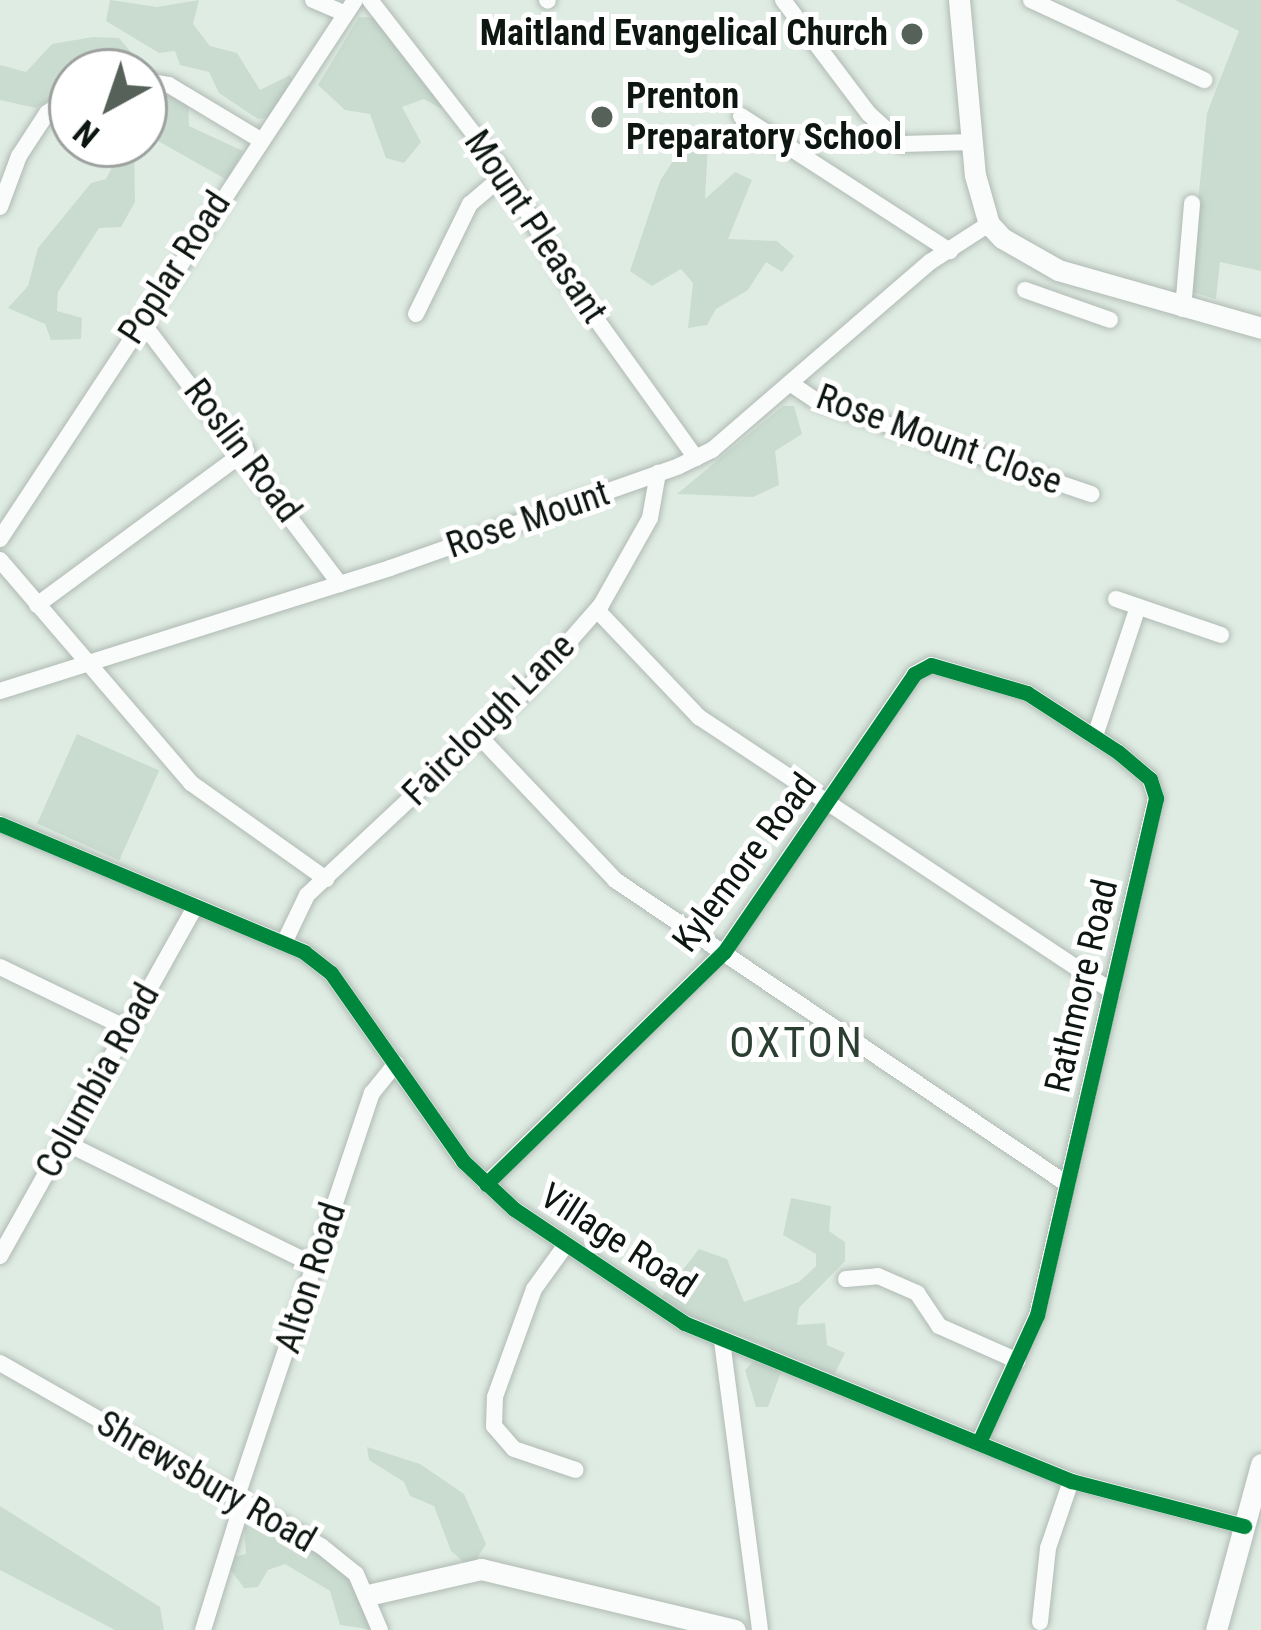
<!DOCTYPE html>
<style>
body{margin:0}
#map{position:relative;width:1261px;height:1630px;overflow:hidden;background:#dfece3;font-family:"Roboto Condensed",sans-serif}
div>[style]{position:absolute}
.green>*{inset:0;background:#cadcd0;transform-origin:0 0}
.roads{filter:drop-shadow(0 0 3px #b0bab4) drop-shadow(0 0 3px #b0bab4)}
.street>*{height:16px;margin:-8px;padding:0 8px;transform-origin:8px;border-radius:8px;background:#fafcfb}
.secondary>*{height:21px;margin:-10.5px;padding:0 10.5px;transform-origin:10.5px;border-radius:10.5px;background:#fafcfb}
.cycleway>*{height:15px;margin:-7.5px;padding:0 7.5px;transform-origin:7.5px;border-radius:7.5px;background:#00873e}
.dots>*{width:33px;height:33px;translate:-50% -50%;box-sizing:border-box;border:6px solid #fff;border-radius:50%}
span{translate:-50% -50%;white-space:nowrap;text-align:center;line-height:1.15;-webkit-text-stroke:10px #fff;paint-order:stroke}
.poi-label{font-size:36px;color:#0d1610;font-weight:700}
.right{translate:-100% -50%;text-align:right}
.left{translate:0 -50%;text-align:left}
.street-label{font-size:36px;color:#0d1610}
.quarter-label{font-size:42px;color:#2a3e32;letter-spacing:3px}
.north{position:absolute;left:48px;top:48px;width:120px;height:120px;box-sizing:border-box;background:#fff;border:3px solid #9ea29f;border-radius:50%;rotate:220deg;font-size:33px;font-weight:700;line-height:48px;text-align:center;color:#0d1610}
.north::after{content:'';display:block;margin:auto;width:42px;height:54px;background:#56615a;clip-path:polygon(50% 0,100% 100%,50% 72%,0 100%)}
</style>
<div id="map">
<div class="green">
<i style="clip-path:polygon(110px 0,157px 7px,199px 0,193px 24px,210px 46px,237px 53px,260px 90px,290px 75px,299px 93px,282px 115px,258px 119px,219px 93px,209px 72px,180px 65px,175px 51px,159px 53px,106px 21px)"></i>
<i style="clip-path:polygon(1175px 0,1261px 0,1261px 271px,1220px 262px,1216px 299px,1189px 291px,1207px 113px,1239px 31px)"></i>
<i style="clip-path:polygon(359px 17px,382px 18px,439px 95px,442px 109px,424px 99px,402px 107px,421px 142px,404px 163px,386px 158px,370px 114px,345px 110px,318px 85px)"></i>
<i style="clip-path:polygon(93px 37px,119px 38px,136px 58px,72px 72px,63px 91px,36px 108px,0 100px,0 65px,26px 72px,52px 44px)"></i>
<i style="clip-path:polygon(176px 80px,188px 86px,189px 126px,243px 151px,227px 180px,144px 133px,144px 85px)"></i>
<i style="clip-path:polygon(691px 133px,708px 144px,705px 199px,735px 172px,752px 180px,728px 239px,777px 241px,794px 256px,782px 272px,766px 262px,748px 290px,716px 309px,707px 325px,688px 328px,693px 283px,681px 269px,652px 286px,630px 271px,660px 181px)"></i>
<i style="clip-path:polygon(124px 144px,134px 144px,135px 202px,121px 227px,99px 228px,58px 292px,57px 311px,82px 318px,81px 339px,51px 340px,45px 324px,8px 308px,28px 286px,38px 248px,91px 183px,106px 179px)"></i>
<i style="clip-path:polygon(783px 406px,794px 406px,802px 434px,775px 451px,779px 485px,753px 497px,677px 494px)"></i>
<i style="left:77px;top:734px;width:90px;height:98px;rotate:24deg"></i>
<i style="clip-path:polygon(791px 1198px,831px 1206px,829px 1231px,845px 1242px,845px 1261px,799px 1308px,797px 1325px,825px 1323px,827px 1345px,845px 1353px,833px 1377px,781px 1372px,768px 1407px,756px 1407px,745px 1370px,769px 1346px,672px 1312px,661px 1298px,699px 1249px,727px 1259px,744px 1302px,799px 1282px,816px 1266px,816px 1254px,783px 1235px)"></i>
<i style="clip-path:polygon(367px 1447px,420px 1464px,464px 1494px,486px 1544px,476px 1560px,467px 1565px,451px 1551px,434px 1506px,410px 1496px,404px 1482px,369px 1460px)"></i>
<i style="clip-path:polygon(0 1506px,160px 1607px,164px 1630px,115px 1630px,0 1570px)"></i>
<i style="clip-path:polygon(254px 1521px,337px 1562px,368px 1604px,375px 1630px,340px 1625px,330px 1591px,285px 1564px,268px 1570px,258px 1587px,244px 1588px,230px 1569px,233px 1557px,246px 1554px,244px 1527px)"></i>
</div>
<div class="roads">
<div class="street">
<i style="left:313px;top:0;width:33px;rotate:23deg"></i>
<i style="left:370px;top:0;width:220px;rotate:52.2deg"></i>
<i style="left:505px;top:174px;width:115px;rotate:59.6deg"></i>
<i style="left:563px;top:273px;width:228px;rotate:54.3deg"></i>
<i style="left:547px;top:0;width:1px;rotate:45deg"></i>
<i style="left:783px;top:0;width:141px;rotate:53deg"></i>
<i style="left:868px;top:113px;width:46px;rotate:42.4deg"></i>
<i style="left:902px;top:144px;width:71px;rotate:-1.6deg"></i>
<i style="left:1031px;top:0;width:191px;rotate:24.8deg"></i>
<i style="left:144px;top:81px;width:25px;rotate:9deg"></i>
<i style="left:169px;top:85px;width:105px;rotate:31deg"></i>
<i style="left:741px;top:116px;width:249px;rotate:32.9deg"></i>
<i style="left:0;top:207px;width:54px;rotate:-69.6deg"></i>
<i style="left:19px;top:156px;width:51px;rotate:-56.9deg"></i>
<i style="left:47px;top:113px;width:30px;rotate:-33deg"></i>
<i style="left:1025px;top:290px;width:90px;rotate:19.4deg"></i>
<i style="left:1183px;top:309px;width:106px;rotate:-85.1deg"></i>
<i style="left:416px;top:314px;width:123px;rotate:-63.9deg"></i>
<i style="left:470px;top:204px;width:46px;rotate:-40.6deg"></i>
<i style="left:141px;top:321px;width:330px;rotate:52.9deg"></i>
<i style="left:790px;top:383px;width:30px;rotate:34deg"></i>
<i style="left:815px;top:400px;width:292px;rotate:18.8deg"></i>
<i style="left:0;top:539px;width:645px;rotate:-56.63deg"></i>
<i style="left:0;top:560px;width:294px;rotate:49.4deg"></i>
<i style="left:191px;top:783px;width:166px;rotate:35.4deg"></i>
<i style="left:1116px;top:599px;width:111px;rotate:18.9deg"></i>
<i style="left:37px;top:605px;width:260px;rotate:-36.4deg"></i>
<i style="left:597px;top:610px;width:148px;rotate:46.4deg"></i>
<i style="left:699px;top:717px;width:496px;rotate:33.6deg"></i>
<i style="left:0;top:691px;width:409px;rotate:-17.5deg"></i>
<i style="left:390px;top:568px;width:306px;rotate:-19.4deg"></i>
<i style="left:679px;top:466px;width:37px;rotate:-26deg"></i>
<i style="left:712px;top:450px;width:288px;rotate:-40.8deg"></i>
<i style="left:930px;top:262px;width:70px;rotate:-32.8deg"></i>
<i style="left:479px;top:736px;width:198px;rotate:46.6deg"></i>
<i style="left:615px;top:880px;width:545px;rotate:33.92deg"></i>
<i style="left:1095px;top:736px;width:136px;rotate:-71.6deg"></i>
<i style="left:0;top:824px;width:330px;rotate:22.8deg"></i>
<i style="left:304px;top:952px;width:34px;rotate:38deg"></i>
<i style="left:331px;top:973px;width:230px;rotate:54.9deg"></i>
<i style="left:463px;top:1161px;width:70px;rotate:43.3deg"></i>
<i style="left:514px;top:1209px;width:205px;rotate:33.8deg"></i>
<i style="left:684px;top:1323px;width:418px;rotate:22.2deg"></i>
<i style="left:1071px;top:1481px;width:179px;rotate:14.6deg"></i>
<i style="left:284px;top:943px;width:53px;rotate:-64.4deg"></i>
<i style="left:307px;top:895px;width:304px;rotate:-43.1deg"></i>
<i style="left:529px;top:687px;width:109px;rotate:-48.7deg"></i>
<i style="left:601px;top:605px;width:100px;rotate:-60.6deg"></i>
<i style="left:650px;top:518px;width:46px;rotate:-79.9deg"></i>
<i style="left:0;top:967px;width:142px;rotate:25.8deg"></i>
<i style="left:64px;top:1142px;width:281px;rotate:26.2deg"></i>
<i style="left:486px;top:1184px;width:332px;rotate:-44.3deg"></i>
<i style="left:724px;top:952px;width:337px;rotate:-55.6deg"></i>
<i style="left:914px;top:674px;width:19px;rotate:-28deg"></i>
<i style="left:931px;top:665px;width:100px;rotate:16.3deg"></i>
<i style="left:1027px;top:693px;width:108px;rotate:33deg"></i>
<i style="left:1118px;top:752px;width:42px;rotate:40.2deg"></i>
<i style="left:1150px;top:779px;width:20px;rotate:72deg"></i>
<i style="left:1156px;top:798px;width:531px;rotate:102.96deg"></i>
<i style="left:1037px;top:1315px;width:140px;rotate:114.5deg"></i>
<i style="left:565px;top:1246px;width:53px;rotate:125.8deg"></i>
<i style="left:534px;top:1289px;width:115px;rotate:109.9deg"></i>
<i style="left:495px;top:1397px;width:29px;rotate:92deg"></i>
<i style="left:494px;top:1426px;width:30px;rotate:49deg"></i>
<i style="left:514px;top:1449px;width:65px;rotate:18.7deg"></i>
<i style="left:0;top:1256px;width:401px;rotate:-60.8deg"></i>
<i style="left:846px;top:1279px;width:32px;rotate:-5deg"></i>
<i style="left:878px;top:1276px;width:43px;rotate:23.6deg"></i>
<i style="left:917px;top:1293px;width:40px;rotate:56deg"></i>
<i style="left:939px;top:1326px;width:86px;rotate:23.9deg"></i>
<i style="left:722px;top:1341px;width:291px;rotate:82.5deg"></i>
<i style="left:0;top:1363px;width:369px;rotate:29.7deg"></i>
<i style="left:321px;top:1546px;width:45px;rotate:38.7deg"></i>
<i style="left:356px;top:1574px;width:61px;rotate:66.8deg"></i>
<i style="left:236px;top:1499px;width:428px;rotate:-71.5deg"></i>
<i style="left:372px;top:1093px;width:38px;rotate:-51deg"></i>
<i style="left:1040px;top:1622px;width:74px;rotate:-83.8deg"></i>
<i style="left:1048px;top:1548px;width:71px;rotate:-71.1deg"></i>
<i style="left:203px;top:1630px;width:132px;rotate:-72.8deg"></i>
</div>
<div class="secondary">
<i style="left:959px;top:0;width:176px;rotate:84.8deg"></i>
<i style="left:975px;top:175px;width:51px;rotate:74.1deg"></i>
<i style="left:989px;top:224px;width:19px;rotate:47deg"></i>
<i style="left:1002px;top:238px;width:64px;rotate:29.7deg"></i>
<i style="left:1058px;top:270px;width:211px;rotate:15.9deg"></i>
<i style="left:368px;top:1595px;width:116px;rotate:-13deg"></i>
<i style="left:481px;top:1569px;width:261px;rotate:13.5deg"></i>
<i style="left:1216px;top:1630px;width:172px;rotate:-74.8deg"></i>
</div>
</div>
<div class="cycleway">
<i style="left:0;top:824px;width:330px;rotate:22.8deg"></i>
<i style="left:304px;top:952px;width:34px;rotate:38deg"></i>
<i style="left:331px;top:973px;width:230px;rotate:54.9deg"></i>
<i style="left:463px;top:1161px;width:70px;rotate:43.3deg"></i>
<i style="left:514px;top:1209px;width:205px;rotate:33.8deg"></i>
<i style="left:684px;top:1323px;width:418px;rotate:22.2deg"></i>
<i style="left:1071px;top:1481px;width:179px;rotate:14.6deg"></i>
<i style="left:486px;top:1184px;width:332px;rotate:-44.3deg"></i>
<i style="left:724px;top:952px;width:337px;rotate:-55.6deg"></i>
<i style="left:914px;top:674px;width:19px;rotate:-28deg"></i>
<i style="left:931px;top:665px;width:100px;rotate:16.3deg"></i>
<i style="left:1027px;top:693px;width:108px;rotate:33deg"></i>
<i style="left:1118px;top:752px;width:42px;rotate:40.2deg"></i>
<i style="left:1150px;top:779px;width:20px;rotate:72deg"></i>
<i style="left:1156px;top:798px;width:531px;rotate:102.96deg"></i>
<i style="left:1037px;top:1315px;width:140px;rotate:114.5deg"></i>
</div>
<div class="dots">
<i style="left:912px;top:34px;background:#56615a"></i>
<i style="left:602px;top:117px;background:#56615a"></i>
</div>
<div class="poi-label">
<span class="right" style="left:888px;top:34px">Maitland Evangelical Church</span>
<span class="left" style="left:626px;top:117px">Prenton<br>Preparatory School</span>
</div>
<div class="street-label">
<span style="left:535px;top:227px;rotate:56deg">Mount Pleasant</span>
<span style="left:175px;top:268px;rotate:-57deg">Poplar Road</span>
<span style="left:939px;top:440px;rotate:20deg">Rose Mount Close</span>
<span style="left:242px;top:451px;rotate:53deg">Roslin Road</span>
<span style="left:528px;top:520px;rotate:-19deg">Rose Mount</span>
<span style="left:489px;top:720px;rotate:-45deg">Fairclough Lane</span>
<span style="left:745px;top:863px;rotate:-53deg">Kylemore Road</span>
<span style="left:1082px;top:986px;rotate:-77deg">Rathmore Road</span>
<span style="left:98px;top:1081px;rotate:-61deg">Columbia Road</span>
<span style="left:618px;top:1241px;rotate:33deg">Village Road</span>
<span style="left:311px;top:1278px;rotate:-72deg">Alton Road</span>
<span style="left:206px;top:1482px;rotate:30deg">Shrewsbury Road</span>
</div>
<div class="quarter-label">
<span style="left:797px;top:1043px">OXTON</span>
</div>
<div class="north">N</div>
</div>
